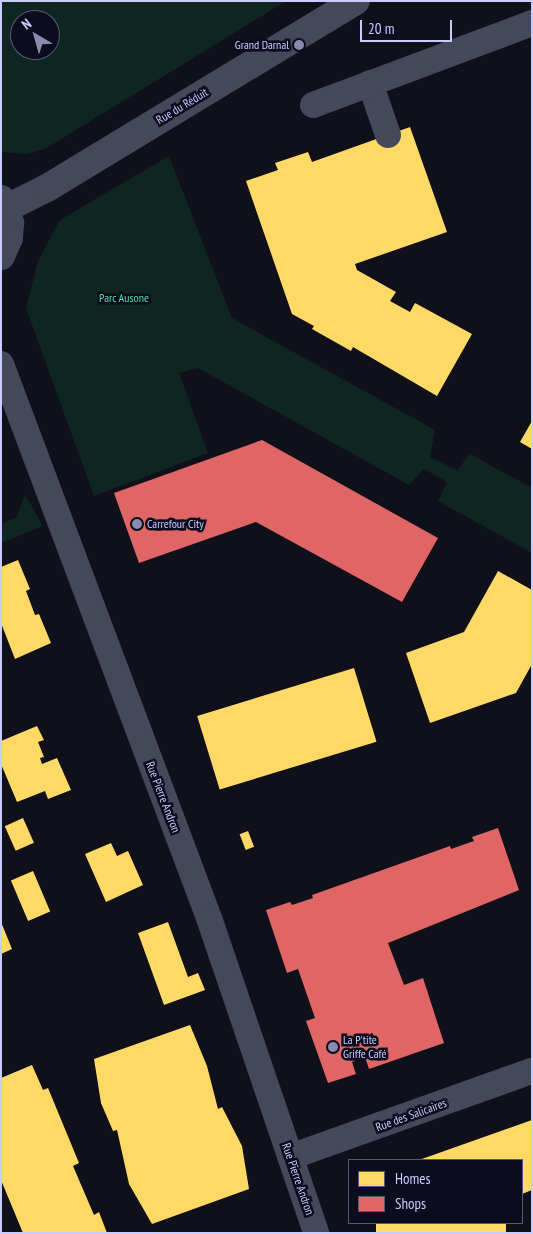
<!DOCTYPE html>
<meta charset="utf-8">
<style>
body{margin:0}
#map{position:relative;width:533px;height:1234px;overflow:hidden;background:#10101a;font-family:"PT Sans Narrow",sans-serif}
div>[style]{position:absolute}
.green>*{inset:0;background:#0f2522}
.homes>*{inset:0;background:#ffd966;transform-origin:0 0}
.shops>*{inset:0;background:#e06666}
.minor>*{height:26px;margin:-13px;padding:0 13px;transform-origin:13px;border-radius:13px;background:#45475b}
.tertiary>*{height:28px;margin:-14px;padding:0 14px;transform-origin:14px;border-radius:14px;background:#45475b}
.dots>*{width:14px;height:14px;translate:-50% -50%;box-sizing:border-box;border:2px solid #0c0c1e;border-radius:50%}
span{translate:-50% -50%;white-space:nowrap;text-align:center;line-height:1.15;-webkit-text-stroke:5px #0c0c1e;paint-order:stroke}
.poi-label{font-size:12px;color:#c9ccff}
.right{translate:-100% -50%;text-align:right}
.left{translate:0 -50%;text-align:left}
.street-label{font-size:12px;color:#c9ccff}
.park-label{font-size:12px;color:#56dea5}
.frame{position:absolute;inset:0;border:2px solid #c9ccff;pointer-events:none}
.legend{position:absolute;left:348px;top:1159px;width:175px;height:65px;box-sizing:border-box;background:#0c0c1e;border:1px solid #585978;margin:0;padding:6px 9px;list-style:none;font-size:15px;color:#c9ccff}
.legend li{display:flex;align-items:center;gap:10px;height:25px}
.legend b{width:25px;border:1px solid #585978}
.north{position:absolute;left:10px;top:10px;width:50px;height:50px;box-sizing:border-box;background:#0c0c1e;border:1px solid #585978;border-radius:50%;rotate:322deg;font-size:14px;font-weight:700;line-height:20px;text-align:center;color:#c9ccff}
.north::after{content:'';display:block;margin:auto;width:18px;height:22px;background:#888aaf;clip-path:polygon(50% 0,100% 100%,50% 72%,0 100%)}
.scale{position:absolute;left:360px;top:20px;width:92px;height:22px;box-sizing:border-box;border:2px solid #c9ccff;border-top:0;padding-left:6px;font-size:15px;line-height:18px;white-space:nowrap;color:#c9ccff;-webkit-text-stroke:4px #0c0c1e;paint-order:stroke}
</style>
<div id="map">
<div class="green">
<i style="clip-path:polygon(evenodd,1px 1px,286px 1px,45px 149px,27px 154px,1px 152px,1px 1px,20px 20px,50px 20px,50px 50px,20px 50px,20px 20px)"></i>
<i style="clip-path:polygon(169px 156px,232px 318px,435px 430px,430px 457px,457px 470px,470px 454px,532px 488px,532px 553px,438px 501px,447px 482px,424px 469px,409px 485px,198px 368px,179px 373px,208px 453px,94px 496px,26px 308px,38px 261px,60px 220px)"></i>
<i style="clip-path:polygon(25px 494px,43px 526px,1px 543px,1px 524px,17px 517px)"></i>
</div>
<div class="homes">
<i style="clip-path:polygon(410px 127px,447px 232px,355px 264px,357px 270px,396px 292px,390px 301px,410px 312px,415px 303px,472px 334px,437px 396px,353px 347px,351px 351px,312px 329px,314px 326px,292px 314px,246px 181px,278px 170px,275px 163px,308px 152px,312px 162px)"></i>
<i style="clip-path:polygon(532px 421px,532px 449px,520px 442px)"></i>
<i style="clip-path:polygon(18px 560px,30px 589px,26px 591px,35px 615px,39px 614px,51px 643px,15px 659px,1px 623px,1px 567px)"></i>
<i style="clip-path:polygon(498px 571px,532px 590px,532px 664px,516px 693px,430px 723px,406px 653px,464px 632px)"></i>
<i style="left:354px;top:668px;width:77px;height:164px;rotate:73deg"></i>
<i style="clip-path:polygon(37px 726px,44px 740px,38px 742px,44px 757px,40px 758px,42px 764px,57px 758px,71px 790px,48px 799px,45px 791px,17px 802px,1px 764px,1px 741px)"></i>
<i style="left:23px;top:818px;width:27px;height:20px;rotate:66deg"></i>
<i style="left:248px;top:831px;width:17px;height:9px;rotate:69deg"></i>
<i style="clip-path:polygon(111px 843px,117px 856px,128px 851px,143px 885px,106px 902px,85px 854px)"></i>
<i style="left:33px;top:871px;width:44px;height:24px;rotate:67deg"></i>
<i style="clip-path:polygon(1px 922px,12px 949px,1px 954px)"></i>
<i style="clip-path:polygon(168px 922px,188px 977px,198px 973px,205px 990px,164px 1005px,138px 933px)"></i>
<i style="clip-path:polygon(190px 1025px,207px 1066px,218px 1109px,222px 1107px,242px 1146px,249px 1189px,152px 1224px,129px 1184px,117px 1130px,113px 1131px,101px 1103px,94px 1059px)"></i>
<i style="clip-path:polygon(32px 1065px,43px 1090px,48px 1088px,79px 1163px,73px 1166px,94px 1215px,99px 1212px,107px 1233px,23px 1233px,1px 1180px,1px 1078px)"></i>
<i style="clip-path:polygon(532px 1120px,532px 1190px,522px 1194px,522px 1160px,419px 1160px)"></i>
<i style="left:376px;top:1223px;width:130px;height:11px"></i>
</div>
<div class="shops">
<i style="clip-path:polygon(262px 440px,438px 538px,402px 602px,256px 522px,139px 563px,114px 493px)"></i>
<i style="clip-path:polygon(498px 828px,519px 890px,388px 943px,404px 985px,423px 978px,444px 1043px,369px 1069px,365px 1057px,352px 1062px,356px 1074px,328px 1083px,306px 1021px,315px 1018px,298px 969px,287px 973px,266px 910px,290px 902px,292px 905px,313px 898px,312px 895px,450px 846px,451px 849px,474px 841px,472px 837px)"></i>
</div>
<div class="minor">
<i style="left:370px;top:83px;width:55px;rotate:70.9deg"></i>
<i style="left:313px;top:105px;width:234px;rotate:-20.5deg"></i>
<i style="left:1px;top:364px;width:592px;rotate:69.42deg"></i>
<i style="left:209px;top:918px;width:333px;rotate:71.2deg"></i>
<i style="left:290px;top:1157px;width:257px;rotate:-19.6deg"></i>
</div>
<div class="tertiary">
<i style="left:1px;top:199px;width:26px;rotate:69deg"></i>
<i style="left:10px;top:223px;width:15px;rotate:94deg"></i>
<i style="left:9px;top:238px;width:20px;rotate:114deg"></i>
<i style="left:7px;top:208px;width:45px;rotate:-26.6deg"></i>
<i style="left:47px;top:188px;width:361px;rotate:-31.2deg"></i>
</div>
<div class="dots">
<i style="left:299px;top:45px;background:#888aaf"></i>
<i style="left:137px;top:524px;background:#888aaf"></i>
<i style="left:333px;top:1047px;background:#888aaf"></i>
</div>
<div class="poi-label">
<span class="right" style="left:289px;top:45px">Grand Darnal</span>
<span class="left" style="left:147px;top:524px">Carrefour City</span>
<span class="left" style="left:343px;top:1047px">La P'tite<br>Griffe Café</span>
</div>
<div class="street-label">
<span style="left:182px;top:106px;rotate:-31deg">Rue du Réduit</span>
<span style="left:163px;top:797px;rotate:69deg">Rue Pierre Andron</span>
<span style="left:411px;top:1115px;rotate:-20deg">Rue des Salicaires</span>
<span style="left:298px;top:1179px;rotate:71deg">Rue Pierre Andron</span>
</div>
<div class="park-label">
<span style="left:124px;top:298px">Parc Ausone</span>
</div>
<div class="frame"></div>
<ul class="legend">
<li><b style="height:14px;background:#ffd966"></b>Homes</li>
<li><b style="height:14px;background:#e06666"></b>Shops</li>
</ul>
<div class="north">N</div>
<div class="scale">20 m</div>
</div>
